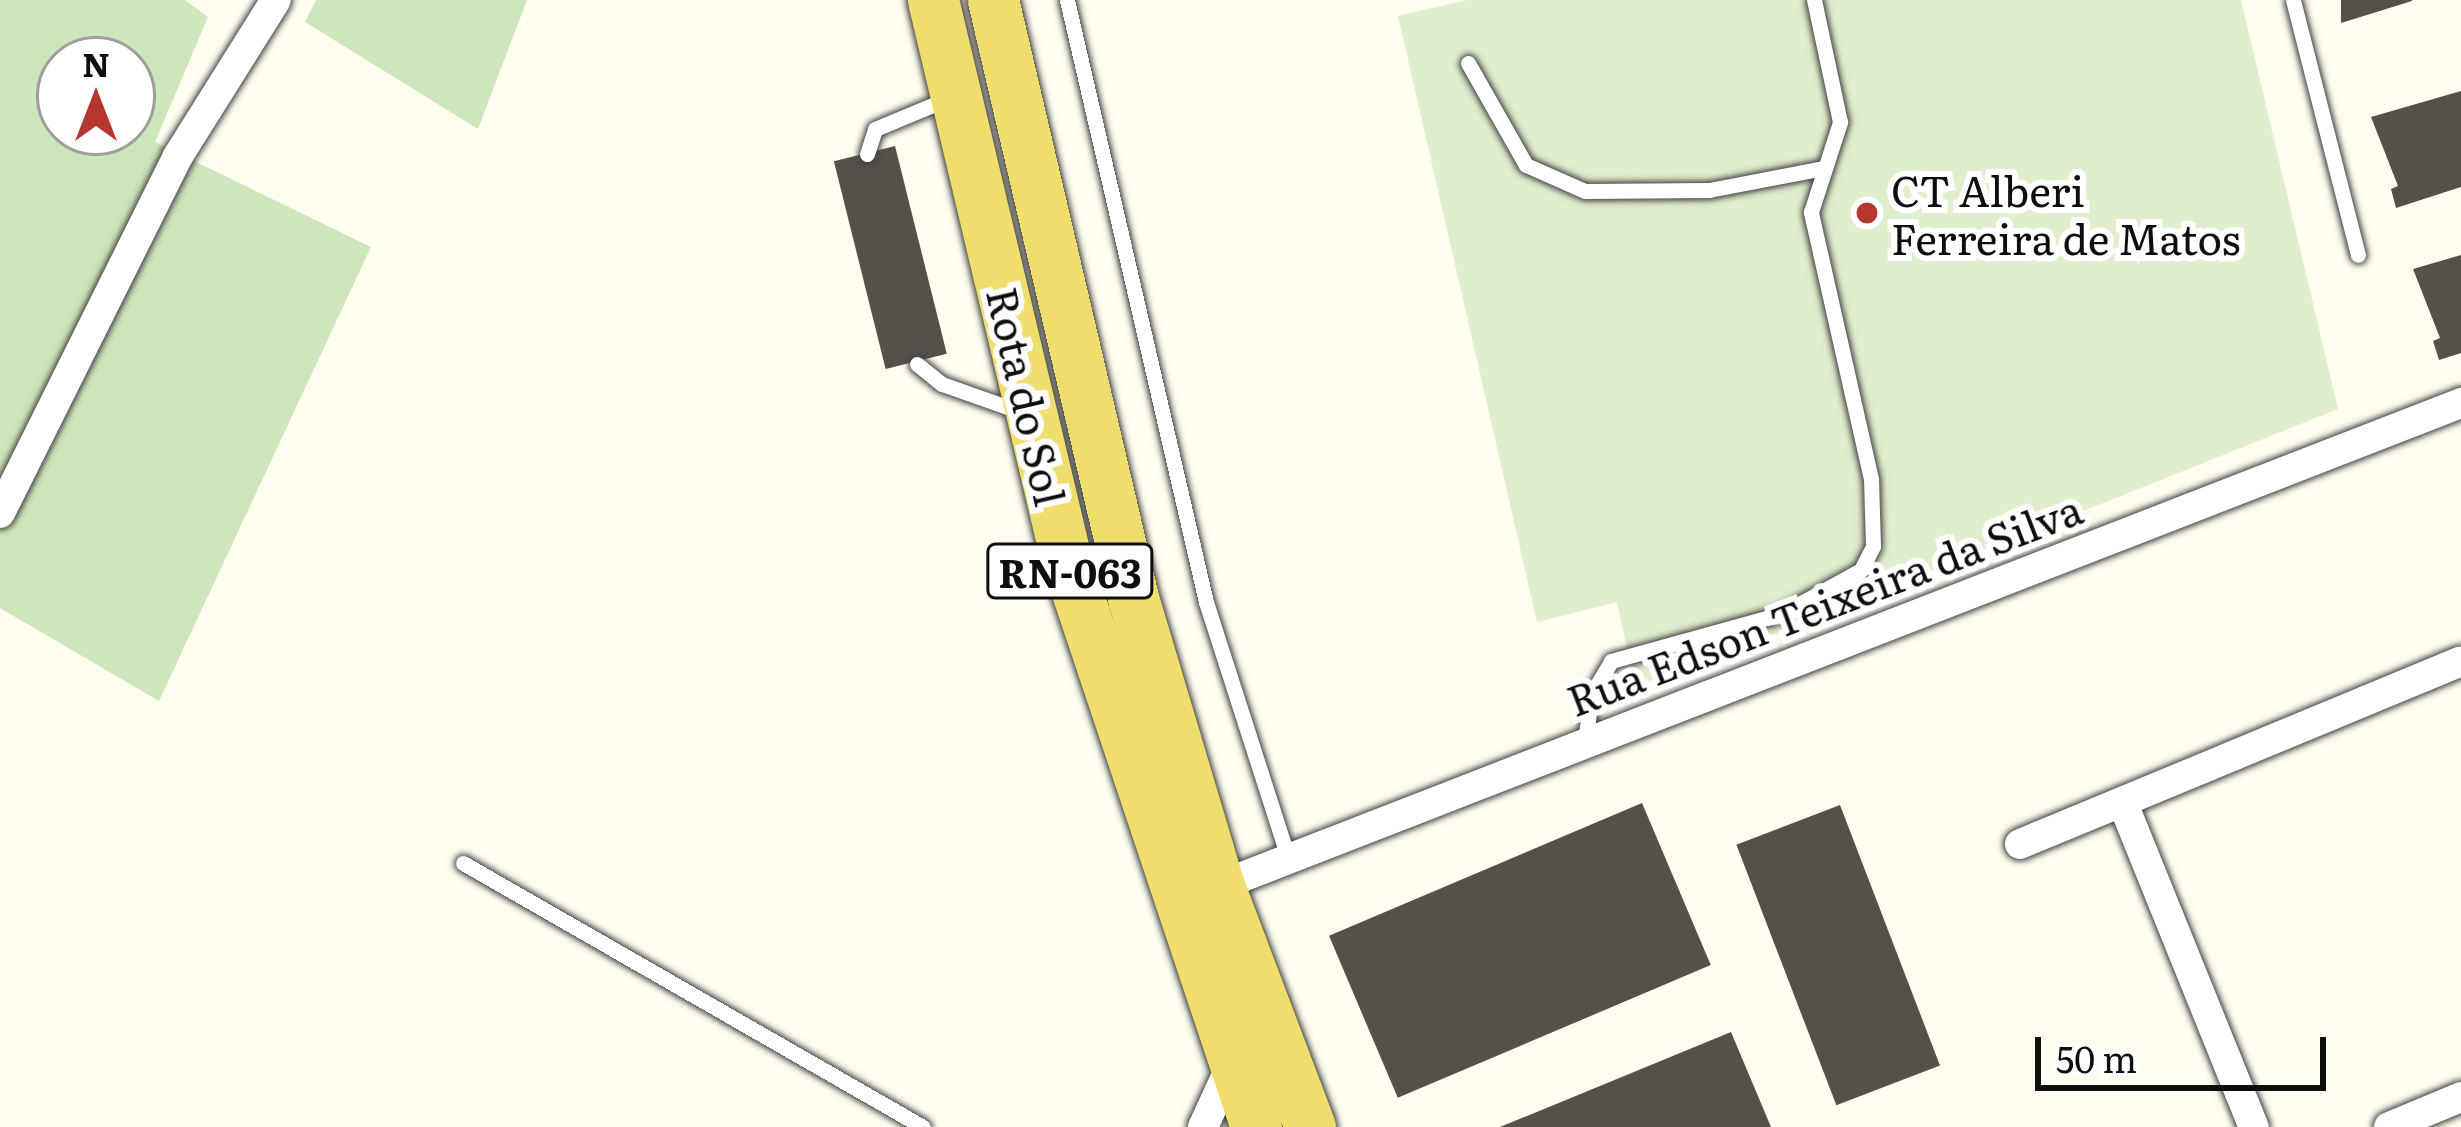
<!DOCTYPE html>
<style>
body{margin:0}
#map{position:relative;width:2461px;height:1127px;overflow:hidden;background:#fefdf0;font-family:Literata,serif}
div>[style]{position:absolute}
.green>*{inset:0;background:#cee6bb}
.pitch>*{inset:0;background:#dfeecd}
.building>*{inset:0;background:#56504b;transform-origin:0 0}
.roads{filter:drop-shadow(0 0 3px #414141) drop-shadow(0 0 3px #414141)}
.service>*{height:15px;margin:-7.5px;padding:0 7.5px;transform-origin:7.5px;border-radius:7.5px;background:#fff}
.minor>*{height:30px;margin:-15px;padding:0 15px;transform-origin:15px;border-radius:15px;background:#fff}
.primary>*{height:51px;margin:-25.5px;padding:0 25.5px;transform-origin:25.5px;border-radius:25.5px;background:#efdd6e}
.dots>*{width:33px;height:33px;translate:-50% -50%;box-sizing:border-box;border:6px solid #fff;border-radius:50%}
span{translate:-50% -50%;white-space:nowrap;text-align:center;line-height:1.15;-webkit-text-stroke:12px #fff;paint-order:stroke}
.shield-label span{padding:3px 9px;background:#fff;border:3px solid;border-radius:9px;-webkit-text-stroke-width:0}
.shield-label{font-size:39px;color:#0e0e0e;font-weight:700}
.poi-label{font-size:42px;color:#0e0e0e}
.left{translate:0 -50%;text-align:left}
.street-label{font-size:42px;color:#0e0e0e}
.north{position:absolute;left:36px;top:36px;width:120px;height:120px;box-sizing:border-box;background:#fff;border:3px solid #9f9f9f;border-radius:50%;rotate:0deg;font-size:33px;font-weight:700;line-height:48px;text-align:center;color:#0e0e0e}
.north::after{content:'';display:block;margin:auto;width:42px;height:54px;background:#b5352f;clip-path:polygon(50% 0,100% 100%,50% 72%,0 100%)}
.scale{position:absolute;left:2035px;top:1037px;width:291px;height:54px;box-sizing:border-box;border:6px solid #0e0e0e;border-top:0;padding-left:15px;font-size:36px;line-height:42px;white-space:nowrap;color:#0e0e0e;-webkit-text-stroke:9px #fff;paint-order:stroke}
</style>
<div id="map">
<div class="green">
<i style="clip-path:polygon(evenodd,0 0,185px 0,208px 17px,155px 142px,371px 247px,159px 701px,0 608px,0 0,60px 60px,132px 60px,132px 132px,60px 132px,60px 60px)"></i>
<i style="clip-path:polygon(316px 0,527px 0,478px 129px,305px 22px)"></i>
</div>
<div class="pitch">
<i style="clip-path:polygon(1467px 0,2241px 0,2338px 409px,1636px 690px,1617px 602px,1537px 622px,1398px 16px)"></i>
</div>
<div class="building">
<i style="clip-path:polygon(2341px 0,2412px 0,2412px 1px,2341px 23px)"></i>
<i style="clip-path:polygon(2461px 91px,2461px 187px,2396px 208px,2391px 189px,2398px 186px,2371px 117px)"></i>
<i style="left:895px;top:146px;width:214px;height:63px;rotate:76deg"></i>
<i style="clip-path:polygon(2461px 255px,2461px 353px,2439px 360px,2433px 341px,2440px 338px,2413px 269px)"></i>
<i style="left:1642px;top:803px;width:176px;height:340px;rotate:67deg"></i>
<i style="left:1840px;top:805px;width:279px;height:111px;rotate:69deg"></i>
<i style="clip-path:polygon(1731px 1032px,1771px 1127px,1500px 1127px)"></i>
</div>
<div class="roads">
<div class="service">
<i style="left:1067px;top:0;width:618px;rotate:77deg"></i>
<i style="left:1206px;top:602px;width:268px;rotate:72.2deg"></i>
<i style="left:2293px;top:0;width:263px;rotate:75.7deg"></i>
<i style="left:1468px;top:63px;width:117px;rotate:60.4deg"></i>
<i style="left:1526px;top:165px;width:64px;rotate:23.8deg"></i>
<i style="left:1585px;top:191px;width:124px;rotate:-0.5deg"></i>
<i style="left:1709px;top:190px;width:116px;rotate:-10.9deg"></i>
<i style="left:867px;top:154px;width:26px;rotate:-72deg"></i>
<i style="left:875px;top:129px;width:78px;rotate:-22.6deg"></i>
<i style="left:917px;top:364px;width:32px;rotate:39deg"></i>
<i style="left:942px;top:384px;width:84px;rotate:19.5deg"></i>
<i style="left:1585px;top:740px;width:48px;rotate:-81.5deg"></i>
<i style="left:1592px;top:693px;width:37px;rotate:-59deg"></i>
<i style="left:1611px;top:661px;width:176px;rotate:-15.5deg"></i>
<i style="left:1781px;top:614px;width:91px;rotate:-28.8deg"></i>
<i style="left:1861px;top:570px;width:27px;rotate:-63deg"></i>
<i style="left:1873px;top:546px;width:67px;rotate:-91.7deg"></i>
<i style="left:1871px;top:479px;width:274px;rotate:-102.7deg"></i>
<i style="left:1811px;top:212px;width:95px;rotate:-72.1deg"></i>
<i style="left:1840px;top:122px;width:125px;rotate:-102deg"></i>
<i style="left:463px;top:863px;width:530px;rotate:29.85deg"></i>
</div>
<div class="minor">
<i style="left:0;top:513px;width:399px;rotate:-63.5deg"></i>
<i style="left:178px;top:156px;width:184px;rotate:-57.9deg"></i>
<i style="left:2124px;top:806px;width:346px;rotate:68deg"></i>
<i style="left:2020px;top:844px;width:477px;rotate:-22.5deg"></i>
<i style="left:1219px;top:886px;width:1333px;rotate:-21.25deg"></i>
<i style="left:1203px;top:1127px;width:67px;rotate:-65.3deg"></i>
<i style="left:2389px;top:1127px;width:78px;rotate:-22.6deg"></i>
</div>
<div class="primary">
<i style="left:933px;top:0;width:575px;rotate:76.62deg"></i>
<i style="left:1066px;top:559px;width:599px;rotate:71.5deg"></i>
<i style="left:993px;top:0;width:614px;rotate:76.82deg"></i>
<i style="left:1133px;top:598px;width:301px;rotate:73.4deg"></i>
<i style="left:1219px;top:886px;width:258px;rotate:69.3deg"></i>
</div>
</div>
<div class="dots">
<i style="left:1867px;top:213px;background:#b5352f"></i>
</div>
<div class="shield-label">
<span style="left:1070px;top:571px">RN-063</span>
</div>
<div class="poi-label">
<span class="left" style="left:1891px;top:213px">CT Alberi<br>Ferreira de Matos</span>
</div>
<div class="street-label">
<span style="left:1028px;top:396px;rotate:77deg">Rota do Sol</span>
<span style="left:1824px;top:603px;rotate:-21deg">Rua Edson Teixeira da Silva</span>
</div>
<div class="north">N</div>
<div class="scale">50 m</div>
</div>
